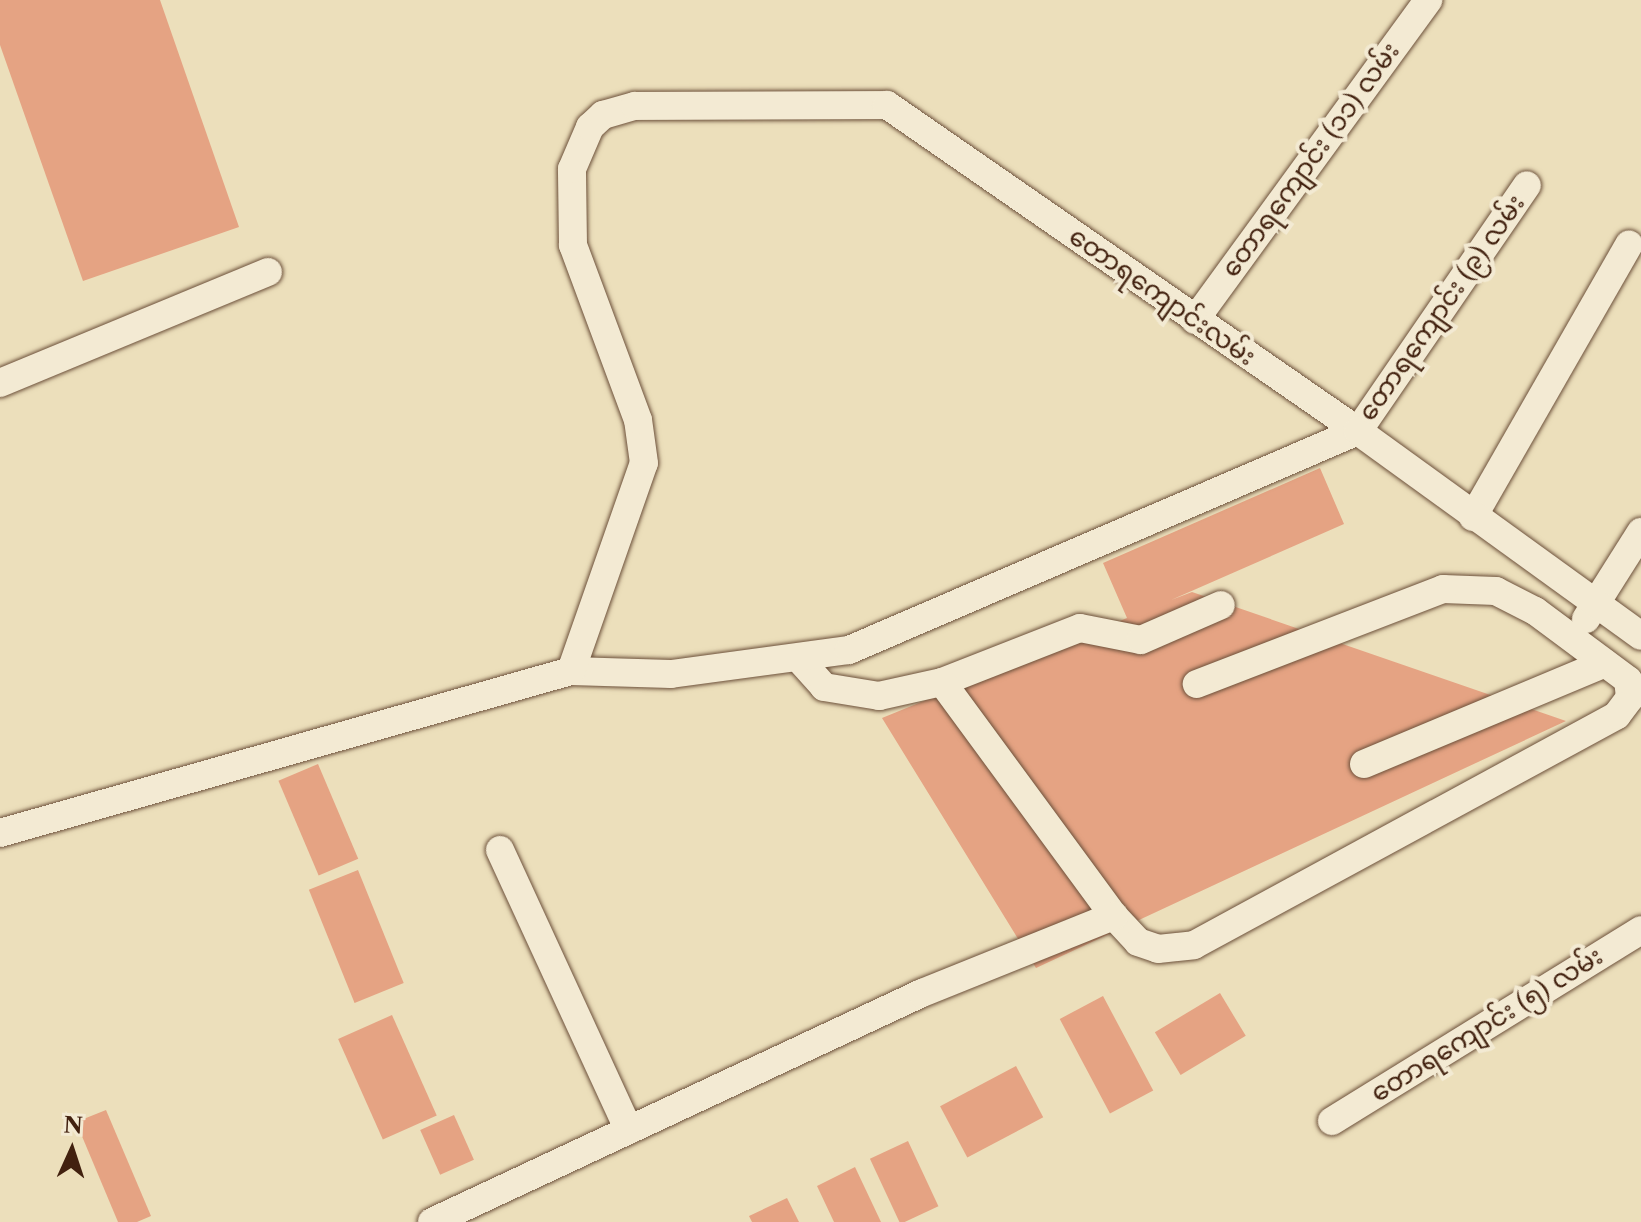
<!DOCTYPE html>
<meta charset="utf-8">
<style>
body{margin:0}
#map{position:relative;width:1641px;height:1222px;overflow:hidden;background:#ecdfbb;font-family:"Libre Caslon Text","Noto Sans Myanmar",serif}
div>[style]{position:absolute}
.building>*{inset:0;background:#e5a383;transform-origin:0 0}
.roads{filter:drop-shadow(0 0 2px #6c503a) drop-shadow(0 0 2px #6c503a)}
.minor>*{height:28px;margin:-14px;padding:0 14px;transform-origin:14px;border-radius:14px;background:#f3ead3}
span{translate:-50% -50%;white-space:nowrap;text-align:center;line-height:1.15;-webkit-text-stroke:8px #f3ead3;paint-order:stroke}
.street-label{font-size:26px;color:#42210f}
.north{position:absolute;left:32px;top:1110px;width:80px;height:80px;-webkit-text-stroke:6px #f3ead3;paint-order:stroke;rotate:3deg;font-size:22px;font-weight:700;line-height:32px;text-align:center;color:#42210f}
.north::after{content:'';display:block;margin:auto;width:28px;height:36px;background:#42210f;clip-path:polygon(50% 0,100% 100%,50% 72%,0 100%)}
</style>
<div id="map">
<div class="building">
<i style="clip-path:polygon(0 0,160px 0,239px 227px,83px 281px,0 45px)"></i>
<i style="clip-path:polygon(1320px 468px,1344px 524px,1171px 600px,1192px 592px,1566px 721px,1036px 968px,882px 718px,1127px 618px,1103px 563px)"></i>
<i style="left:318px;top:764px;width:103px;height:43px;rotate:67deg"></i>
<i style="left:358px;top:870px;width:122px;height:53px;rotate:68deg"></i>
<i style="left:1220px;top:993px;width:50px;height:76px;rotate:59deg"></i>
<i style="left:1103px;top:996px;width:107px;height:49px;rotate:62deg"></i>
<i style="left:392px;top:1015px;width:110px;height:59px;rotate:66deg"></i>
<i style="left:1016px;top:1066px;width:58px;height:86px;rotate:62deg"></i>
<i style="clip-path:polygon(106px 1110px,151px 1216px,137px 1222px,118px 1222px,76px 1122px)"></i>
<i style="left:454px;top:1115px;width:49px;height:37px;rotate:66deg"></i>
<i style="left:908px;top:1141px;width:72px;height:42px;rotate:65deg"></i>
<i style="clip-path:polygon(855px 1167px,881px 1222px,834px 1222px,817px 1186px)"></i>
<i style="clip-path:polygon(787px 1198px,799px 1222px,752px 1222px,749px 1216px)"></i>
</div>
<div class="roads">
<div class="minor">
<i style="left:1195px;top:320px;width:396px;rotate:-53.9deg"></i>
<i style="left:0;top:383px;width:290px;rotate:-22.5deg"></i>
<i style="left:1473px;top:517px;width:314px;rotate:-60.2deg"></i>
<i style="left:1586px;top:619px;width:103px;rotate:-57.7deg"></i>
<i style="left:800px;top:660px;width:36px;rotate:48deg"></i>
<i style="left:824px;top:687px;width:56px;rotate:9.3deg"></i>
<i style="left:879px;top:696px;width:65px;rotate:-12.5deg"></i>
<i style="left:942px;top:682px;width:148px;rotate:-21.4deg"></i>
<i style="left:1080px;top:628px;width:62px;rotate:11.1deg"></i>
<i style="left:1141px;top:640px;width:87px;rotate:-23.6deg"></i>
<i style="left:571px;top:671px;width:100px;rotate:1.7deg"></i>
<i style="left:671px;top:674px;width:180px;rotate:-7.7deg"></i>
<i style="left:849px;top:650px;width:554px;rotate:-23.28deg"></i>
<i style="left:1358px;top:431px;width:298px;rotate:-55.5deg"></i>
<i style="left:942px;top:682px;width:290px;rotate:53.7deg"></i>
<i style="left:1114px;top:916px;width:35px;rotate:47deg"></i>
<i style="left:1138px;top:942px;width:21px;rotate:19deg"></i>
<i style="left:1158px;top:949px;width:36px;rotate:-6deg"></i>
<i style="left:1194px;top:945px;width:481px;rotate:-28.5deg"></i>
<i style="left:1617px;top:715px;width:21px;rotate:-53deg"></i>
<i style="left:1630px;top:698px;width:18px;rotate:-96deg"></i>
<i style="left:1628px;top:680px;width:116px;rotate:-143.4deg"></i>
<i style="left:1535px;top:611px;width:44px;rotate:-152.9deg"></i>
<i style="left:1496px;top:591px;width:53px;rotate:-177.8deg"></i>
<i style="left:1443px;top:589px;width:264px;rotate:158.9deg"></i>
<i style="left:1364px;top:764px;width:261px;rotate:-22.7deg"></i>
<i style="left:0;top:833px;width:594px;rotate:-15.84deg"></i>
<i style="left:571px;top:671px;width:220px;rotate:-70.7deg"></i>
<i style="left:644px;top:463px;width:43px;rotate:-97.9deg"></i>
<i style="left:638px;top:420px;width:187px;rotate:-110.4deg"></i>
<i style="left:573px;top:245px;width:76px;rotate:-90.8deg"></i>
<i style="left:572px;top:169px;width:46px;rotate:-66.8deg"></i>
<i style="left:590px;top:127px;width:18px;rotate:-43deg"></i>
<i style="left:603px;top:115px;width:33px;rotate:-16deg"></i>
<i style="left:635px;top:106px;width:252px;rotate:-0.2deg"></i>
<i style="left:887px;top:105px;width:573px;rotate:34.69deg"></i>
<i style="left:1358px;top:431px;width:349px;rotate:35.9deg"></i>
<i style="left:500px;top:850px;width:308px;rotate:65.3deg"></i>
<i style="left:1332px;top:1121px;width:363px;rotate:-31.7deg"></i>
<i style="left:432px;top:1222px;width:541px;rotate:-25.05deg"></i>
<i style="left:922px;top:993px;width:207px;rotate:-21.9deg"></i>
</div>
</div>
<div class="street-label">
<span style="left:1311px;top:160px;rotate:-54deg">တောရကျောင်း (၁၁) လမ်း</span>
<span style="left:1162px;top:297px;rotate:35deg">တောရကျောင်းလမ်း</span>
<span style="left:1442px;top:308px;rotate:-55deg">တောရကျောင်း (၉) လမ်း</span>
<span style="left:1487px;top:1025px;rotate:-32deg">တောရကျောင်း (၅) လမ်း</span>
</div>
<div class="north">N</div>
</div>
